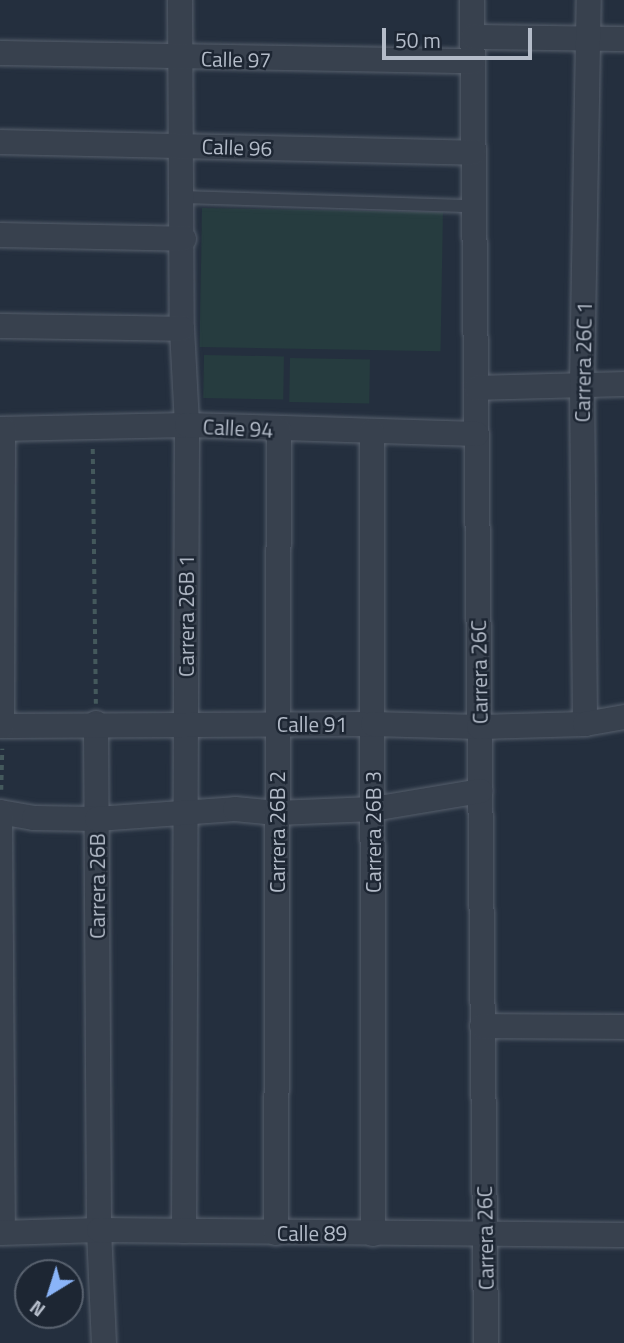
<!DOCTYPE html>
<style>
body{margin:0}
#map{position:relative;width:624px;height:1343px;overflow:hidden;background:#242f3e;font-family:"Titillium Web",sans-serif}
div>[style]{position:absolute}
.green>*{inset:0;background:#263c3f;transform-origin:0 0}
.path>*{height:3.5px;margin-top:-1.75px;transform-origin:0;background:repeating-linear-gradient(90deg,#44595c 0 5px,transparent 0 10px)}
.roads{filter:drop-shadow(0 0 2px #565f6c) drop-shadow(0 0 2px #565f6c)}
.service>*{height:12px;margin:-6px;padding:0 6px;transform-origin:6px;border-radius:6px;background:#38414e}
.minor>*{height:24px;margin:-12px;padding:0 12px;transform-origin:12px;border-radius:12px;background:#38414e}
span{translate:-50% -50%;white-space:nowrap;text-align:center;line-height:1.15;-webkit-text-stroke:5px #1d2633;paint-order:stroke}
.street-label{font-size:21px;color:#b4bcc9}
.north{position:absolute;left:14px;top:1259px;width:70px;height:70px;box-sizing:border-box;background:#1d2633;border:2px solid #59626f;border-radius:50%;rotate:218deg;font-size:19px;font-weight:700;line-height:28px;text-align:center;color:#b4bcc9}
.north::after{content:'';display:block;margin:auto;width:24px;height:32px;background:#8ab4f8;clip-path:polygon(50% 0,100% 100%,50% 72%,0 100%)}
.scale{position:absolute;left:382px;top:28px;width:150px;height:32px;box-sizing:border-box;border:4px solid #b4bcc9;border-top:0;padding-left:9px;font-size:21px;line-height:24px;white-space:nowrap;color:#b4bcc9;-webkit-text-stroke:5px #1d2633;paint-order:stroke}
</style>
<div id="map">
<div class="green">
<i style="left:202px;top:208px;width:241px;height:139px;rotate:1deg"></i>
<i style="left:204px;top:355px;width:80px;height:43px;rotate:1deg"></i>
<i style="left:290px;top:358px;width:80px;height:44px;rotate:1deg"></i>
</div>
<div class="path">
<i style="left:93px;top:449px;width:255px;rotate:89.3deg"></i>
<i style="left:1px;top:790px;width:41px;rotate:-88.6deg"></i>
</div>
<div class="roads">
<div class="service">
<i style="left:181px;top:197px;width:293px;rotate:1.8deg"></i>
</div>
<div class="minor">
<i style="left:180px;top:0;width:329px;rotate:89.7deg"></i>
<i style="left:182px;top:329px;width:96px;rotate:87deg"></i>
<i style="left:187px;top:425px;width:806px;rotate:90.21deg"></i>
<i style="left:472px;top:0;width:1343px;rotate:89.4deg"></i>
<i style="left:473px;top:37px;width:151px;rotate:0.8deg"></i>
<i style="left:0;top:53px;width:473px;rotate:1deg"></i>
<i style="left:0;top:142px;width:474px;rotate:1.3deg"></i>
<i style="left:0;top:235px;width:184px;rotate:1.2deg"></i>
<i style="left:0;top:326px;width:182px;rotate:0.9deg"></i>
<i style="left:476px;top:388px;width:148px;rotate:-1.5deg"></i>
<i style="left:0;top:429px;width:187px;rotate:-1.2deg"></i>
<i style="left:187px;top:425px;width:290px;rotate:1.8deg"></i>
<i style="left:372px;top:431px;width:803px;rotate:89.93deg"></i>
<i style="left:96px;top:723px;width:507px;rotate:89.66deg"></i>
<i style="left:99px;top:1230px;width:113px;rotate:87.5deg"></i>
<i style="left:585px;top:724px;width:340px;rotate:-90.5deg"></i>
<i style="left:582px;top:384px;width:384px;rotate:-89deg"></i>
<i style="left:0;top:726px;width:373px;rotate:-0.3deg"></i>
<i style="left:373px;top:724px;width:106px;rotate:1.6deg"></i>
<i style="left:479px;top:727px;width:106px;rotate:-1.6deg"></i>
<i style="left:585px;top:724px;width:40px;rotate:-10deg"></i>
<i style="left:2px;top:726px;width:297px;rotate:-89.8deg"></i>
<i style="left:0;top:812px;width:35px;rotate:10deg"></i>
<i style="left:34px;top:818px;width:63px;rotate:0.9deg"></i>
<i style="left:97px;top:819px;width:138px;rotate:-4.1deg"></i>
<i style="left:235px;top:809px;width:42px;rotate:5.4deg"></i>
<i style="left:277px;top:813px;width:96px;rotate:-2.4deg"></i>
<i style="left:373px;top:809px;width:109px;rotate:-9.5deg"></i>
<i style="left:0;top:812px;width:420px;rotate:89.6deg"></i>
<i style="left:482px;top:1026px;width:142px;rotate:0.4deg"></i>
<i style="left:0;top:1233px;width:99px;rotate:-1.7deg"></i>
<i style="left:99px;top:1230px;width:525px;rotate:0.55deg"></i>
<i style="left:276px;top:1233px;width:803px;rotate:-89.79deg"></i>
</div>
</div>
<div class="street-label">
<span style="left:236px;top:59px;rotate:1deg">Calle 97</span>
<span style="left:237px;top:147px;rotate:2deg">Calle 96</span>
<span style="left:583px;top:362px;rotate:-89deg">Carrera 26C 1</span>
<span style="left:238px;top:428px;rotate:3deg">Calle 94</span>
<span style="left:186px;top:616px;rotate:-90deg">Carrera 26B 1</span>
<span style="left:479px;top:672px;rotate:-91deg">Carrera 26C</span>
<span style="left:312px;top:724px">Calle 91</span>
<span style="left:277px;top:832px;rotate:-90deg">Carrera 26B 2</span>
<span style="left:373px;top:832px;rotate:-90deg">Carrera 26B 3</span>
<span style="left:97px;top:886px;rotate:-90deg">Carrera 26B</span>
<span style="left:312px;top:1233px">Calle 89</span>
<span style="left:485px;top:1238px;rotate:-91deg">Carrera 26C</span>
</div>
<div class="north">N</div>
<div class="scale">50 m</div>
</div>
